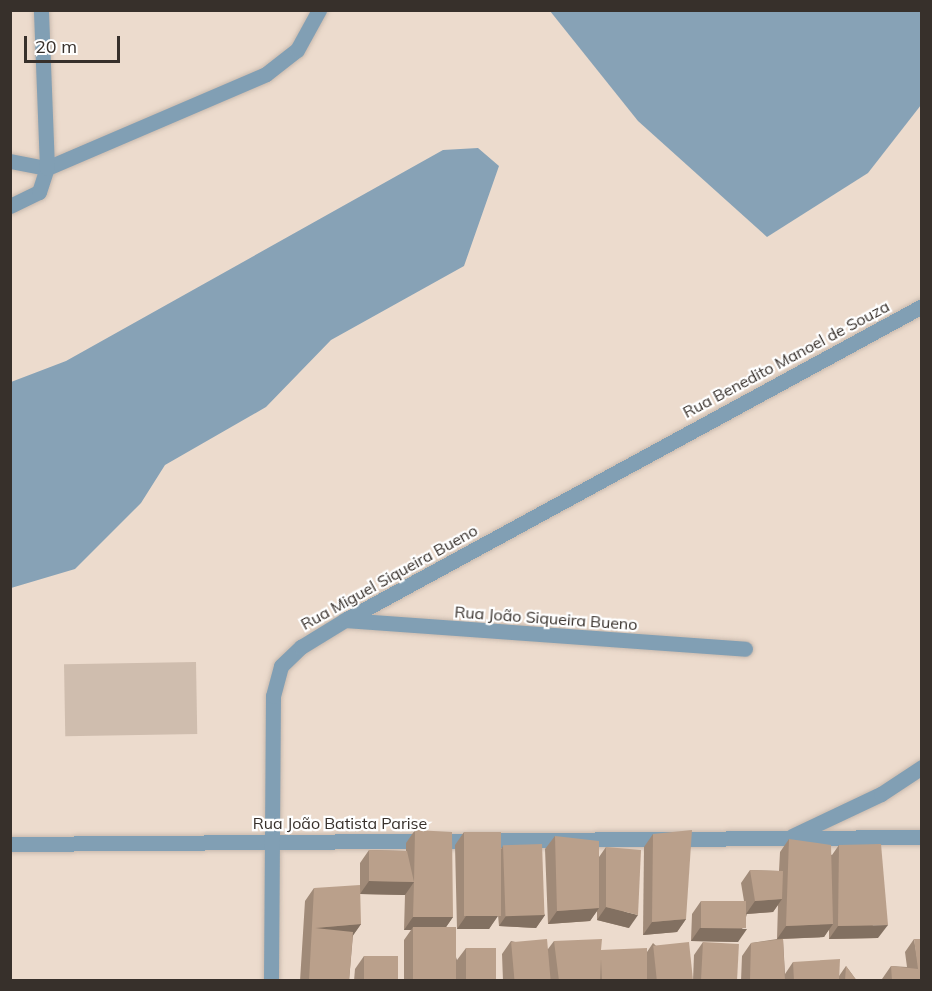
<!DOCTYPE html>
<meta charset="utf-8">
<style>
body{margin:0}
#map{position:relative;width:932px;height:991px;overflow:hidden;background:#ecdbcd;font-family:Mulish,sans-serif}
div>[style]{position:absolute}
.green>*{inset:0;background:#cfbdae;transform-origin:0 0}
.water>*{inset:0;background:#87a2b6}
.roads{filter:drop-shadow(0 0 2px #c8b9ad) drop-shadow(0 0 2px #c8b9ad)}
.minor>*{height:15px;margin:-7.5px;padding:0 7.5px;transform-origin:7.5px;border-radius:7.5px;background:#819fb4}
.wall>*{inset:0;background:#a08a78}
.shaded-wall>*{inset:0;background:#827061}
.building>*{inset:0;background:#baa08b;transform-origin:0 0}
span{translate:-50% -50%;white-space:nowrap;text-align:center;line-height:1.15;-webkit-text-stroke:4.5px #fff;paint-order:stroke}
.street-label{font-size:16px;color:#37302b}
.frame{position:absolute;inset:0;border:12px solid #37302b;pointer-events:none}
.scale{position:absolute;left:24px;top:36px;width:96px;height:27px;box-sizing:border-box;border:3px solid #37302b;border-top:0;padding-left:8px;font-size:18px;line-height:21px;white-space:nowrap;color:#37302b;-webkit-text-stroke:4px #fff;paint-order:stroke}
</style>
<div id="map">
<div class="green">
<i style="left:196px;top:662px;width:72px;height:132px;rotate:89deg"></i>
</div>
<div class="water">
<i style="clip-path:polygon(550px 11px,921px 11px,921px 105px,868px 173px,767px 237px,638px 121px)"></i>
<i style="clip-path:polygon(478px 148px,499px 166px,464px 266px,331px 340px,266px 407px,165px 465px,141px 503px,75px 569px,11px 588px,11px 382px,66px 361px,443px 150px)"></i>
</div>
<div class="roads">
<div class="minor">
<i style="left:10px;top:161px;width:38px;rotate:11deg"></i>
<i style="left:47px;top:168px;width:238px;rotate:-23.2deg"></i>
<i style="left:266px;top:74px;width:39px;rotate:-38deg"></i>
<i style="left:297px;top:50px;width:46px;rotate:-61.2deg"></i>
<i style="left:10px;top:206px;width:32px;rotate:-26deg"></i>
<i style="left:39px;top:192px;width:25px;rotate:-72deg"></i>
<i style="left:47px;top:168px;width:158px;rotate:-92.2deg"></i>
<i style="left:345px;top:620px;width:401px;rotate:4.1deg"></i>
<i style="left:792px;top:836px;width:98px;rotate:-25.3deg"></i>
<i style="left:881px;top:794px;width:49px;rotate:-33.4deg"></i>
<i style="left:10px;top:844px;width:912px;rotate:-0.44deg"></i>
<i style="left:271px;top:980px;width:284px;rotate:-89.6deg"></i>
<i style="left:273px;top:696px;width:31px;rotate:-75deg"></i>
<i style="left:281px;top:666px;width:28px;rotate:-44deg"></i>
<i style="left:301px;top:647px;width:52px;rotate:-31.5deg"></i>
<i style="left:345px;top:620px;width:657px;rotate:-28.55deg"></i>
</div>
</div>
<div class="wall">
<i style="clip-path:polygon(415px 830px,453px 917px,446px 927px,457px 960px,466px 948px,498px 981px,404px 981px,404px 940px,411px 930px,404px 930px,405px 895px,360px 894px,360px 863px,369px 850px,406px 851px,406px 843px)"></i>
<i style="clip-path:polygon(464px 832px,501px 849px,503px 846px,545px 915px,536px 928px,499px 926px,498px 915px,489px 929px,457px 929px,455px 845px)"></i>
<i style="clip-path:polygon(653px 834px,686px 919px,677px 932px,643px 935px,644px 847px)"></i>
<i style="clip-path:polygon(555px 836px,599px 857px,606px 847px,629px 928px,597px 920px,597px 911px,590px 921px,548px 924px,545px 849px)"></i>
<i style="clip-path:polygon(789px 839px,832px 855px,839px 845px,878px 938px,829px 939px,829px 929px,824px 937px,783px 939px,785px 974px,793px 962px,839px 976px,846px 966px,857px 981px,741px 981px,742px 956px,751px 943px,777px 939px,778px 905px,773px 912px,747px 914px,738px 942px,691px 941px,692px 914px,701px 901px,744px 901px,741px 883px,750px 870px,779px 871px,780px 852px)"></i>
<i style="clip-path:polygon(314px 888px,361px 924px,353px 935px,349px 981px,300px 981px,305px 901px)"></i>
<i style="clip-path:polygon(914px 939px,921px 981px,882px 981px,882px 979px,891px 966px,907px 967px,905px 952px)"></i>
<i style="clip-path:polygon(511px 941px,548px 949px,554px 941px,601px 950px,647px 952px,653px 943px,693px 981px,503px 981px,502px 954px)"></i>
<i style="clip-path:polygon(703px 942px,736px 981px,693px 981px,694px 955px)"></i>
<i style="clip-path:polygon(364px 956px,398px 981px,354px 981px,355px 969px)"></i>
</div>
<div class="shaded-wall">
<i style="clip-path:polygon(369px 881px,414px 882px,405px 895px,360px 894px)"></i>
<i style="clip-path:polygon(782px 899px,773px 912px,746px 914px,755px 901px)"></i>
<i style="clip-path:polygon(606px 907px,638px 915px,629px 928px,597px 920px)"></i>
<i style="clip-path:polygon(599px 908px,590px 921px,548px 924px,557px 911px)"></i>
<i style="clip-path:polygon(508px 913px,545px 915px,536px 928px,499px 926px)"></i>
<i style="clip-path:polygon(466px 916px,498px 916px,489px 929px,457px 929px)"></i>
<i style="clip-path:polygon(413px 917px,453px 917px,444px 930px,413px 927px,411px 930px,404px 930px)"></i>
<i style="clip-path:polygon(686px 919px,677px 932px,643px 935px,652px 922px)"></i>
<i style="clip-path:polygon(361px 924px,352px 937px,315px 928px)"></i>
<i style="clip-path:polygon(833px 924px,824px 937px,777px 939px,786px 926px)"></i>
<i style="clip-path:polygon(888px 925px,878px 938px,829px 939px,838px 926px)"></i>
<i style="clip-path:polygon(700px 928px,747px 929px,738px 942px,691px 941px)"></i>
</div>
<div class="building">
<i style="clip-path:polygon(415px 830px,452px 832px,453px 917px,413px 917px,414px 882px,369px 881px,369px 850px,407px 851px,414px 882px)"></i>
<i style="clip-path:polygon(692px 830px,686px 919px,652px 922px,653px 834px)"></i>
<i style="left:464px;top:832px;width:37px;height:84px"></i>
<i style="clip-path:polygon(555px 836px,599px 841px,599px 908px,557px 911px)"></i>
<i style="clip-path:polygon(789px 839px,831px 845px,833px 924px,786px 926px)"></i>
<i style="left:542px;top:844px;width:71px;height:39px;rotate:88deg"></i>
<i style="clip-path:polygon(881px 844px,888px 925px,838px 926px,839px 845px)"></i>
<i style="clip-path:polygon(606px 847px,641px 850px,638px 915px,606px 907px)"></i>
<i style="clip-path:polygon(750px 870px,783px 871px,782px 899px,755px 901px)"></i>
<i style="clip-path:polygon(360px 885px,361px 924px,315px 928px,353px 932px,349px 981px,309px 981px,314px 888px)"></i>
<i style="left:701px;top:901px;width:45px;height:27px"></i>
<i style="left:413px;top:927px;width:43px;height:54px"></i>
<i style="left:547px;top:939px;width:42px;height:36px;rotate:85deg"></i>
<i style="clip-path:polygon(602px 939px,601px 950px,647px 948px,647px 981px,602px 981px,601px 959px,600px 981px,559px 981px,554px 941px)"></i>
<i style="clip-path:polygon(783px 939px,785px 981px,750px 981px,751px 943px)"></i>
<i style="clip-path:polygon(914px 939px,921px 939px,921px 981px,892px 981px,891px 966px,918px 969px)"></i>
<i style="left:689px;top:942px;width:39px;height:36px;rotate:84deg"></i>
<i style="left:703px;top:942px;width:36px;height:39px;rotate:3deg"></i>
<i style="left:466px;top:948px;width:30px;height:33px"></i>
<i style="left:364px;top:956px;width:34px;height:25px"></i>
<i style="clip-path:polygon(840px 959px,839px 981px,794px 981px,793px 962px)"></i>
<i style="clip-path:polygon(846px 966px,857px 981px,845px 981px)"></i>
</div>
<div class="street-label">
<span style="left:786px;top:359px;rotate:-28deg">Rua Benedito Manoel de Souza</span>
<span style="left:389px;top:577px;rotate:-29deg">Rua Miguel Siqueira Bueno</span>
<span style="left:546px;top:618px;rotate:4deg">Rua João Siqueira Bueno</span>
<span style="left:340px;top:823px">Rua João Batista Parise</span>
</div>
<div class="frame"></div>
<div class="scale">20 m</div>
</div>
